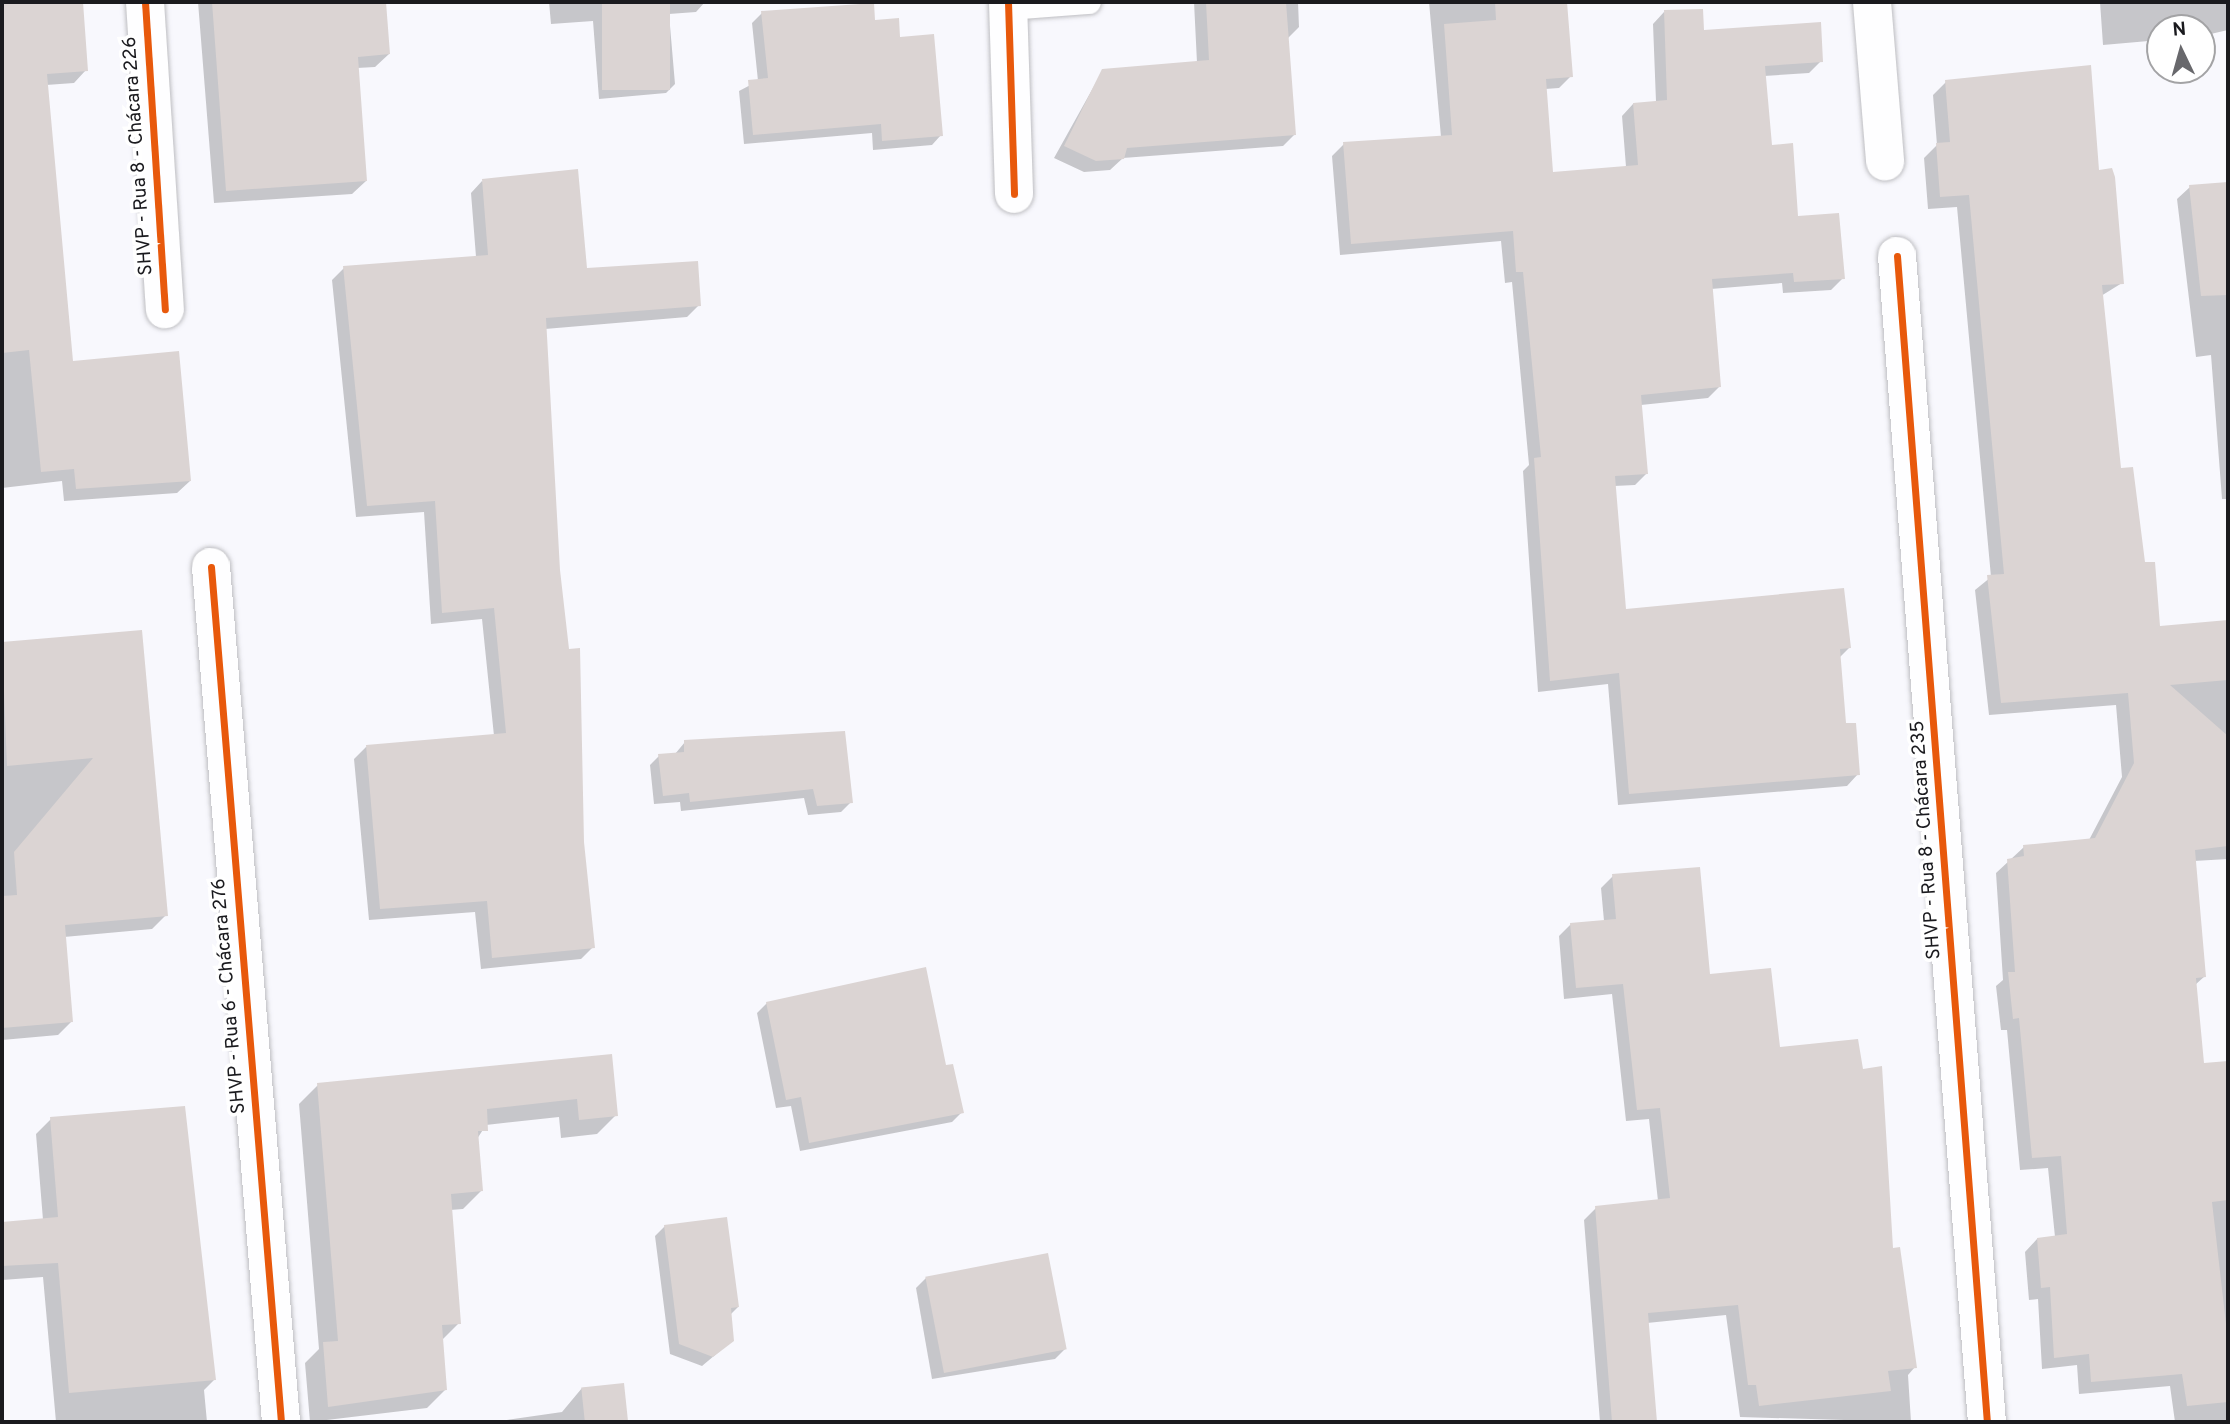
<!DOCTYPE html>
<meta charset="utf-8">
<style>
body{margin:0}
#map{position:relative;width:2230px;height:1424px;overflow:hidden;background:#f8f8fd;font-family:Overpass,sans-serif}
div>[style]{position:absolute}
.shadow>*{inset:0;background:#0003}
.building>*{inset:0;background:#dbd4d3;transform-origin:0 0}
.roads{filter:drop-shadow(0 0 2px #bebec2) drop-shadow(0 0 2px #bebec2)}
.lane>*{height:23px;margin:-11.5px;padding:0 11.5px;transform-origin:11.5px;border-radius:11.5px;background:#fefeff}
.street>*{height:38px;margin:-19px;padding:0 19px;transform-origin:19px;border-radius:19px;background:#fefeff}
.cycleway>*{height:7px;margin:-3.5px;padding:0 3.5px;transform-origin:3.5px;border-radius:3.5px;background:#e8590c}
span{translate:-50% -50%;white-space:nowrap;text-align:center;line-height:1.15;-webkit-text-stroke:7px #fff;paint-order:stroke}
.street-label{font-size:19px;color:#1a1a1e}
.frame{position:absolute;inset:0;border:4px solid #1a1a1e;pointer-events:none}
.north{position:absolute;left:2146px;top:14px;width:70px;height:70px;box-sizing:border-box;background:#fff;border:2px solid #a3a3a5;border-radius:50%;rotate:355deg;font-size:19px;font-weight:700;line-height:28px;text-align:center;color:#1a1a1e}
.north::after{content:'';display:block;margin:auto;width:24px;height:32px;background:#68686c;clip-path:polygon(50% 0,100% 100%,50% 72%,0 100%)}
</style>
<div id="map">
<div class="shadow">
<i style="clip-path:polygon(2px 2px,81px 2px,86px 70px,74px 83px,46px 85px,71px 363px,190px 481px,177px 493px,64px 501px,62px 481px,2px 488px)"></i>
<i style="clip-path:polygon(198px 2px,384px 2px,389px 54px,375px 67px,357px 68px,366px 181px,352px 194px,214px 203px)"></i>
<i style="clip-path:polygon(549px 2px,705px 2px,696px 12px,669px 14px,675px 84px,666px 93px,599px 99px,593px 21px,551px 24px)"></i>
<i style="clip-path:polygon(1194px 2px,1298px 2px,1299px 27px,1287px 39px,1295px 134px,1283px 146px,1123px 158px,1110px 170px,1084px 172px,1054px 158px,1103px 70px,1197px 63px)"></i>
<i style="clip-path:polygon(1429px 2px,1565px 2px,1571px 76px,1559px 88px,1545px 89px,1552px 174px,1626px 167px,1622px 116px,1633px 104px,1656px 102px,1653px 24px,1664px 12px,1703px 32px,1821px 61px,1809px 73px,1764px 76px,1770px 147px,1797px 218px,1843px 278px,1831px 290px,1783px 293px,1782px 283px,1711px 289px,1719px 387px,1708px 398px,1641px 405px,1647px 473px,1635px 485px,1614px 486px,1624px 611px,1849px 648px,1839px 658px,1844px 725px,1858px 774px,1847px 786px,1618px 805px,1608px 684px,1538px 692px,1523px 471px,1529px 465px,1512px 282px,1505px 283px,1501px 241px,1340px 255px,1332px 156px,1344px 144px,1441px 137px)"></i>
<i style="clip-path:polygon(2100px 2px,2228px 2px,2228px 30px,2202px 36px,2202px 28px,2160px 28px,2160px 40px,2103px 45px)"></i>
<i style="clip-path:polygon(762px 13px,873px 22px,899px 39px,941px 135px,932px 145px,873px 150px,872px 133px,744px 144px,739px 91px,758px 81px,752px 23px)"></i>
<i style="clip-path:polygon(1946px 82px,2097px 171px,2122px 283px,2101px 296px,2119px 470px,2158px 628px,2228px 622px,2228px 859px,2194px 861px,2205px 976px,2195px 985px,2202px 1065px,2228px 1063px,2228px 1422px,2175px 1422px,2170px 1386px,2079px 1394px,2077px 1365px,2042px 1369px,2038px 1299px,2029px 1300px,2025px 1252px,2037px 1239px,2055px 1237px,2048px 1168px,2020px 1170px,2007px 1030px,2001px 1030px,1996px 986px,2003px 980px,1996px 873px,2024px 847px,2089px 840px,2122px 777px,2116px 705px,1989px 715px,1975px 590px,1991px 577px,1957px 207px,1928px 209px,1924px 158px,1937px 145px,1933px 95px)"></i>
<i style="clip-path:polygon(482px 181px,586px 270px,699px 305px,687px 317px,545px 329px,558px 571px,593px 947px,581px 959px,481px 969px,475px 912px,369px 920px,354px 759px,366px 747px,494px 736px,482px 619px,431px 624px,424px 512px,356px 517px,332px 280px,344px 268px,476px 257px,471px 193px)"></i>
<i style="clip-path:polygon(2228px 184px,2228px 499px,2222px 499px,2211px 355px,2196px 357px,2177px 199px,2190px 187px)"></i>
<i style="clip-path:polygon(140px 632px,166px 915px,152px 929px,64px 937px,71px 1022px,58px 1035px,2px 1040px,2px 644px)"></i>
<i style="clip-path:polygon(685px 742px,851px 802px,841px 812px,808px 815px,804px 798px,681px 811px,680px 802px,654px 804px,650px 765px,659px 756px,675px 754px)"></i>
<i style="clip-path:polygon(1613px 876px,1778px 1049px,1892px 1250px,1915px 1367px,1908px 1375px,1911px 1422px,1740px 1417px,1726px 1315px,1647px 1323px,1655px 1422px,1600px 1422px,1584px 1220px,1596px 1208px,1658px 1201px,1649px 1119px,1626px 1121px,1612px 994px,1564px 999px,1559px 936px,1571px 924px,1604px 921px,1601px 888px)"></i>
<i style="clip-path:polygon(767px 1003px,944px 1067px,962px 1112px,952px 1122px,800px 1151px,791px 1106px,776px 1108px,757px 1013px)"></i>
<i style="clip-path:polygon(611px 1056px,616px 1115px,597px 1134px,561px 1138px,559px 1117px,486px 1125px,477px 1139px,482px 1190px,463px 1209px,450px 1210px,459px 1323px,441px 1341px,446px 1389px,427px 1408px,310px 1422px,305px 1363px,319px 1349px,299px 1104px,318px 1085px)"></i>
<i style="clip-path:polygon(51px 1119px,214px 1380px,204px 1390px,207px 1422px,56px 1422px,43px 1277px,2px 1280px,2px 1223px,43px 1220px,36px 1134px)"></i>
<i style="clip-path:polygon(665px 1226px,738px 1307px,730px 1315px,733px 1340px,702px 1366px,670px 1354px,655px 1236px)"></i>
<i style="clip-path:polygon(926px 1278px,1065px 1349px,1055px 1359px,932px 1379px,916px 1288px)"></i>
<i style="clip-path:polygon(622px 1385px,626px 1422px,493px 1422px,562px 1412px,582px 1388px)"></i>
</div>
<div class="building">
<i style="clip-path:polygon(2px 2px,83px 2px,88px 71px,47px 74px,73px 361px,179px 351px,191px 481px,76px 489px,74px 469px,41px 472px,29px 350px,2px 353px)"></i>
<i style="clip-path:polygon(212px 2px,386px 2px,390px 54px,358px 57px,367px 181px,226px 191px)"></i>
<i style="left:602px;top:2px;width:68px;height:88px"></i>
<i style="clip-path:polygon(1206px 2px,1286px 2px,1296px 135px,1127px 148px,1124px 159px,1096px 161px,1064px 146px,1102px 69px,1209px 60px)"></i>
<i style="clip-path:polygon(1495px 2px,1567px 2px,1573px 77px,1546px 79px,1553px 172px,1638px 165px,1633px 103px,1667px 100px,1664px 10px,1703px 9px,1704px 30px,1821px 22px,1823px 62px,1765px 66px,1772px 145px,1793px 143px,1798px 216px,1839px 213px,1845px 279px,1794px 282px,1793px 273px,1712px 279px,1721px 387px,1641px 395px,1648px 474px,1615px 476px,1626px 609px,1844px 588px,1851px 648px,1840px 649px,1846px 723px,1856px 723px,1860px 775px,1629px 794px,1619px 673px,1550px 681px,1534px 458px,1541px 457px,1523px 272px,1516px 272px,1513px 231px,1351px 244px,1343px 142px,1452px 135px,1444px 24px,1496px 20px)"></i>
<i style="clip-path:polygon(874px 3px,875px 20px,899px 18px,900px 37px,934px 34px,943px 136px,882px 141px,881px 124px,753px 135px,748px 80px,768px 78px,761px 11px)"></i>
<i style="clip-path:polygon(2091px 65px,2099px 170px,2112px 168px,2115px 177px,2124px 284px,2102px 285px,2121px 468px,2133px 467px,2145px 562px,2155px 562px,2160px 626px,2228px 620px,2228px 680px,2170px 685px,2228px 736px,2228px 846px,2195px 850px,2206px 977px,2196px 978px,2204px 1063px,2228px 1061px,2228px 1200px,2212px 1202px,2228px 1341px,2228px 1402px,2187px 1406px,2182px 1374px,2091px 1382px,2089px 1354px,2054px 1358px,2050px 1287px,2041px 1288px,2037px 1238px,2067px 1234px,2061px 1156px,2032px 1158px,2019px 1018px,2013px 1019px,2008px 972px,2015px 972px,2007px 859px,2024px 856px,2023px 845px,2095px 838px,2134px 763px,2128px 693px,2001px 703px,1987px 575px,2004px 574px,1969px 195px,1940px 197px,1936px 143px,1950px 142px,1945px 80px)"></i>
<i style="clip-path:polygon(578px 169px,587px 268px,698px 261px,701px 306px,546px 318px,560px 570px,569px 649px,580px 648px,584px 842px,595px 948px,492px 958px,487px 901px,380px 909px,366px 745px,506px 733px,494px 608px,442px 613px,435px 501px,367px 506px,343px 266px,488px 255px,482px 179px)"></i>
<i style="clip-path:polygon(2228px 182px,2228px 295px,2201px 296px,2189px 185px)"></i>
<i style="clip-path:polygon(142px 630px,168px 916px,65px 925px,73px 1022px,2px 1028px,2px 896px,17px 895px,14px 852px,93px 758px,7px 766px,2px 642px)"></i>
<i style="clip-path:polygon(845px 731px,853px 803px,817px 806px,813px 789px,690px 802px,689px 793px,663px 796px,658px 754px,684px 752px,684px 740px)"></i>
<i style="clip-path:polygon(1700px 867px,1710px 974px,1771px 968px,1780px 1047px,1858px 1039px,1863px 1069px,1882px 1066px,1893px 1248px,1900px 1247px,1917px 1368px,1888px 1371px,1891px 1391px,1759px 1406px,1756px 1385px,1748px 1385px,1738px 1305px,1648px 1313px,1657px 1422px,1612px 1422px,1595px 1206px,1670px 1198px,1660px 1108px,1637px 1110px,1623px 984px,1576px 988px,1570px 923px,1616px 919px,1612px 874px)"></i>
<i style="clip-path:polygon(926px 967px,946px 1065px,953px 1064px,964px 1113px,809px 1143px,801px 1097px,786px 1100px,766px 1002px)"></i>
<i style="clip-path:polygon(612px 1054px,618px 1116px,579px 1120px,577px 1099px,487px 1109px,488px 1131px,478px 1131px,483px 1191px,451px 1194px,461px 1324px,442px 1325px,447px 1390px,328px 1407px,323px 1342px,338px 1341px,317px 1083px)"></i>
<i style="clip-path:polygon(185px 1106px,216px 1380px,69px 1393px,58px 1263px,2px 1266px,2px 1222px,58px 1217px,50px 1117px)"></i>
<i style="clip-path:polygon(727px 1217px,739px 1307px,731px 1308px,734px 1341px,713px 1357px,679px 1344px,664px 1225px)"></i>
<i style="left:1048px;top:1253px;width:98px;height:125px;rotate:79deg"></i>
<i style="left:624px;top:1383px;width:39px;height:43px;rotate:84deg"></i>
</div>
<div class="roads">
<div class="lane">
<i style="left:1009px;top:8px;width:80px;rotate:-4.3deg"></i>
</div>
<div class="street">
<i style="left:145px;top:2px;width:308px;rotate:86.3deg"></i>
<i style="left:1008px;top:2px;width:192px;rotate:88.2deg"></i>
<i style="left:1872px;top:2px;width:160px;rotate:85.3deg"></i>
<i style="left:1897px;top:256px;width:1169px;rotate:85.59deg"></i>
<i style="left:211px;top:567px;width:858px;rotate:85.32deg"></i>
</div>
</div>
<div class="cycleway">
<i style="left:145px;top:2px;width:308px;rotate:86.3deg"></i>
<i style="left:1008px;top:2px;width:192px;rotate:88.2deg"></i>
<i style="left:1897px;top:256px;width:1169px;rotate:85.59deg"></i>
<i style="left:211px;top:567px;width:858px;rotate:85.32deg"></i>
</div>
<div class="street-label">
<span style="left:139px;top:156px;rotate:-94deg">SHVP - Rua 8 - Chácara 226</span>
<span style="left:1927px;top:840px;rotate:-94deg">SHVP - Rua 8 - Chácara 235</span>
<span style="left:230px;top:996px;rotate:-95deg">SHVP - Rua 6 - Chácara 276</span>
</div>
<div class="frame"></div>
<div class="north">N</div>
</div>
